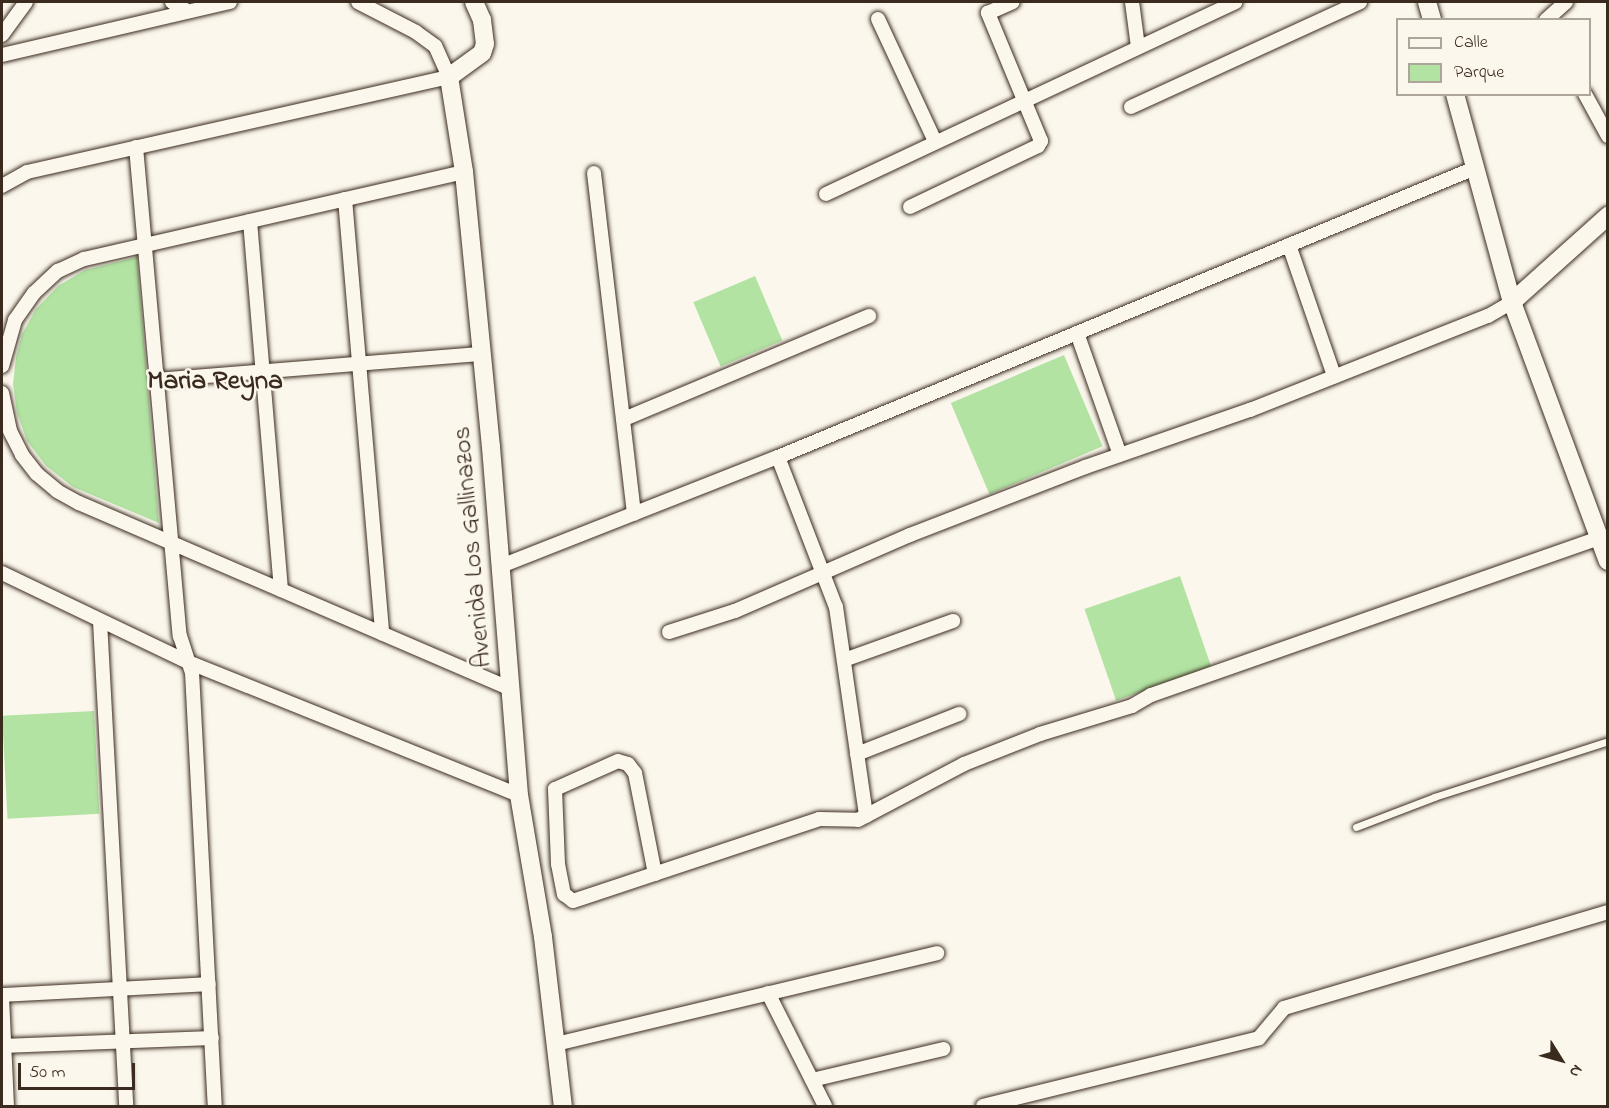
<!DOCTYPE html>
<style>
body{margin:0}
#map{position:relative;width:1609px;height:1108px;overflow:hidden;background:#fbf7ec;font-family:"Indie Flower",sans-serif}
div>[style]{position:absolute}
.green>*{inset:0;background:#b2e3a3;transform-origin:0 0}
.roads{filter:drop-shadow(0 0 2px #3b2a1e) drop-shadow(0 0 2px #3b2a1e)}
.lane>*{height:7px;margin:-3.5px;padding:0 3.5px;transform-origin:3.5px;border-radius:3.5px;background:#fbf7ec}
.street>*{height:14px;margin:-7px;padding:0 7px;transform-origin:7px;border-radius:7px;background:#fbf7ec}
.secondary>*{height:18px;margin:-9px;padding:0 9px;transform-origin:9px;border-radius:9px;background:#fbf7ec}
span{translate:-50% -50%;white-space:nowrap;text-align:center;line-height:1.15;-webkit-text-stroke:5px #fbf7ec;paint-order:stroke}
.street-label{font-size:26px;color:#3b2a1e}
.neighbourhood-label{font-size:27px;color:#3b2a1e;font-weight:700}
.frame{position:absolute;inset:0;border:3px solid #3b2a1e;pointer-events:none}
.legend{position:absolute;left:1396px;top:18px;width:195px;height:78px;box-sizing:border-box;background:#fbf7ec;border:2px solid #aea59a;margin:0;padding:8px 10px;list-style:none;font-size:18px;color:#3b2a1e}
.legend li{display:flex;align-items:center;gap:12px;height:30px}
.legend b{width:30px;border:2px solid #aea59a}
.north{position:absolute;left:1531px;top:1030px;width:60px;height:60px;-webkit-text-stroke:4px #fbf7ec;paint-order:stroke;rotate:127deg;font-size:16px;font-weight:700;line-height:24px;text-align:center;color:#3b2a1e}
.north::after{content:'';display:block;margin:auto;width:21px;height:27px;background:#3b2a1e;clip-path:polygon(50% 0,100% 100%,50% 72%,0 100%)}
.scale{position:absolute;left:18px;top:1063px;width:117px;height:27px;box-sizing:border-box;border:3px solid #3b2a1e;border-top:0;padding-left:8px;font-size:18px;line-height:21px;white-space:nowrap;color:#3b2a1e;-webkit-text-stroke:4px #fbf7ec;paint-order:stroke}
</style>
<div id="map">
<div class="green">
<i style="clip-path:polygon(137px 257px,159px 523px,73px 487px,46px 466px,27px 441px,17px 413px,13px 384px,16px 357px,22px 334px,36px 309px,58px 286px,85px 270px)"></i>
<i style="left:755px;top:276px;width:70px;height:67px;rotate:67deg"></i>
<i style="left:1064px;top:355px;width:99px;height:123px;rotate:67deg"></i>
<i style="left:1180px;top:576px;width:97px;height:101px;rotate:71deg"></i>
<i style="left:94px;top:711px;width:103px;height:92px;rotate:87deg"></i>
</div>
<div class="roads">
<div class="lane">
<i style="left:1356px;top:827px;width:84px;rotate:-21deg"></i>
<i style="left:1434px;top:797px;width:183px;rotate:-17.8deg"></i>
</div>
<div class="street">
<i style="left:172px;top:2px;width:17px;rotate:31deg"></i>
<i style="left:1132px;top:2px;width:45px;rotate:82.4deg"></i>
<i style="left:878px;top:19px;width:135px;rotate:65deg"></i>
<i style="left:1546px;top:20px;width:27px;rotate:-42deg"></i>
<i style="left:2px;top:35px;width:41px;rotate:-54deg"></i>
<i style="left:2px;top:55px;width:234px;rotate:-13.1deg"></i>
<i style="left:1585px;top:94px;width:48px;rotate:61.3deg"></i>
<i style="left:1131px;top:107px;width:252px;rotate:-24.6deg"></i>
<i style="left:136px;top:147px;width:491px;rotate:84.9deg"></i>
<i style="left:180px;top:636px;width:38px;rotate:72deg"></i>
<i style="left:192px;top:672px;width:435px;rotate:87deg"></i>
<i style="left:594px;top:173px;width:343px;rotate:83.3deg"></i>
<i style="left:2px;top:186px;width:29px;rotate:-29deg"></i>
<i style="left:27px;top:172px;width:433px;rotate:-12.7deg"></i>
<i style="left:449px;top:77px;width:34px;rotate:-114deg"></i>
<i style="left:435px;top:46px;width:24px;rotate:-144deg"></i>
<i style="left:416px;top:32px;width:65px;rotate:-152.7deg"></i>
<i style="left:826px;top:194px;width:452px;rotate:-25.1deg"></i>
<i style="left:345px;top:199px;width:436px;rotate:85.1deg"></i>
<i style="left:910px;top:207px;width:142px;rotate:-25.5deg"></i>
<i style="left:1038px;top:146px;width:6px;rotate:-59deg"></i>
<i style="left:1041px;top:141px;width:139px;rotate:-112.5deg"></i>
<i style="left:988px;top:13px;width:27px;rotate:-24deg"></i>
<i style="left:250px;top:221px;width:370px;rotate:85.2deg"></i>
<i style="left:1289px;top:245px;width:139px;rotate:71deg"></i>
<i style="left:1077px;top:333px;width:129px;rotate:70.6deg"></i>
<i style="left:2px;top:366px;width:48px;rotate:-74.2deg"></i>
<i style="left:15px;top:320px;width:33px;rotate:-55deg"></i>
<i style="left:34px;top:293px;width:33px;rotate:-43deg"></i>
<i style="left:58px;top:271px;width:29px;rotate:-25deg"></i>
<i style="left:84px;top:259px;width:390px;rotate:-12.9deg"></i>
<i style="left:157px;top:380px;width:326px;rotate:-4.6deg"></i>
<i style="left:2px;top:393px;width:39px;rotate:78deg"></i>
<i style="left:10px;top:431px;width:27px;rotate:63deg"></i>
<i style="left:22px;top:455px;width:24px;rotate:52deg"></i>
<i style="left:37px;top:474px;width:26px;rotate:40deg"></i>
<i style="left:57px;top:491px;width:25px;rotate:29deg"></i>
<i style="left:79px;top:503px;width:470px;rotate:23.3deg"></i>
<i style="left:624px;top:419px;width:266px;rotate:-22.8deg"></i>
<i style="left:778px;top:457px;width:161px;rotate:68.9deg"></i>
<i style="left:836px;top:607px;width:211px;rotate:81.8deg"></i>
<i style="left:501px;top:566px;width:298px;rotate:-21.5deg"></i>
<i style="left:778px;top:457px;width:755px;rotate:-22.52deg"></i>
<i style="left:2px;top:573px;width:206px;rotate:25.6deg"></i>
<i style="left:188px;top:662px;width:357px;rotate:21.9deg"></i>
<i style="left:100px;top:621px;width:486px;rotate:86.9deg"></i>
<i style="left:669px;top:632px;width:69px;rotate:-17.7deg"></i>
<i style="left:735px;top:611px;width:191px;rotate:-23.5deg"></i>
<i style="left:910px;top:535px;width:188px;rotate:-21.2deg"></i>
<i style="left:1085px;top:467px;width:175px;rotate:-19.1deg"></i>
<i style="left:1250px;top:410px;width:256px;rotate:-21.6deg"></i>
<i style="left:1488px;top:316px;width:28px;rotate:-30deg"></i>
<i style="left:844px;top:660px;width:116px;rotate:-19.7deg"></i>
<i style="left:857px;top:754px;width:110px;rotate:-21.4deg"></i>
<i style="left:655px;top:874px;width:103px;rotate:-101.2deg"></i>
<i style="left:635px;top:773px;width:11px;rotate:-128deg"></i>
<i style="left:628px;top:764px;width:10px;rotate:-163deg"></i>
<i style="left:618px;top:761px;width:69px;rotate:156deg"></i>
<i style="left:555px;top:789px;width:75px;rotate:87.7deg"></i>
<i style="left:558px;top:864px;width:31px;rotate:79deg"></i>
<i style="left:564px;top:894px;width:11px;rotate:38deg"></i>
<i style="left:573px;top:901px;width:259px;rotate:-18.4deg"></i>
<i style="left:819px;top:819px;width:39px;rotate:1deg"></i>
<i style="left:858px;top:820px;width:120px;rotate:-27.8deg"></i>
<i style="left:964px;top:764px;width:82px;rotate:-21.5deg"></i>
<i style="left:1040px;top:734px;width:96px;rotate:-16.9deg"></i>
<i style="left:1132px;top:706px;width:22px;rotate:-30deg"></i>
<i style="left:1151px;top:695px;width:475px;rotate:-19.3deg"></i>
<i style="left:768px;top:993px;width:127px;rotate:63.2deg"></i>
<i style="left:2px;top:995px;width:207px;rotate:-3deg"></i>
<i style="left:2px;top:997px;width:109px;rotate:87.4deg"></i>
<i style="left:556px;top:1044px;width:392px;rotate:-13.4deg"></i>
<i style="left:2px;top:1046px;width:210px;rotate:-2.2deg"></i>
<i style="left:812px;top:1080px;width:135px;rotate:-13.3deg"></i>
<i style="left:983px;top:1106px;width:284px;rotate:-13.8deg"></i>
<i style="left:1259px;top:1038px;width:39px;rotate:-50deg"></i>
<i style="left:1284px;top:1008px;width:338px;rotate:-16.5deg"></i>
</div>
<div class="secondary">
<i style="left:474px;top:2px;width:20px;rotate:66deg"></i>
<i style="left:482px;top:20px;width:24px;rotate:83deg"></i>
<i style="left:485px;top:44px;width:9px;rotate:108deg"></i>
<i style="left:482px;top:53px;width:41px;rotate:144deg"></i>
<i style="left:449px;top:77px;width:96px;rotate:81deg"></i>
<i style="left:464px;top:172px;width:276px;rotate:84.4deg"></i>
<i style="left:491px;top:447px;width:349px;rotate:85.4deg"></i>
<i style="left:519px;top:795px;width:144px;rotate:80.4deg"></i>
<i style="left:543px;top:937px;width:170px;rotate:83.3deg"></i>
<i style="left:1427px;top:2px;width:19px;rotate:74deg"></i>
<i style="left:1455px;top:94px;width:216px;rotate:74.7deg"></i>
<i style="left:1512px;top:302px;width:276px;rotate:69.7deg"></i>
<i style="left:1512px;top:302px;width:129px;rotate:-41.9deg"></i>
</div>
</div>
<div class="street-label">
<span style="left:474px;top:547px;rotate:-95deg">Avenida Los Gallinazos</span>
</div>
<div class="neighbourhood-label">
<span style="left:215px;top:382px">Maria Reyna</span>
</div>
<div class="frame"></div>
<ul class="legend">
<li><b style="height:8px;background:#fbf7ec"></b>Calle</li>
<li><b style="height:16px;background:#b2e3a3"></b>Parque</li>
</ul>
<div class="north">N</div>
<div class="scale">50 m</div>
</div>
